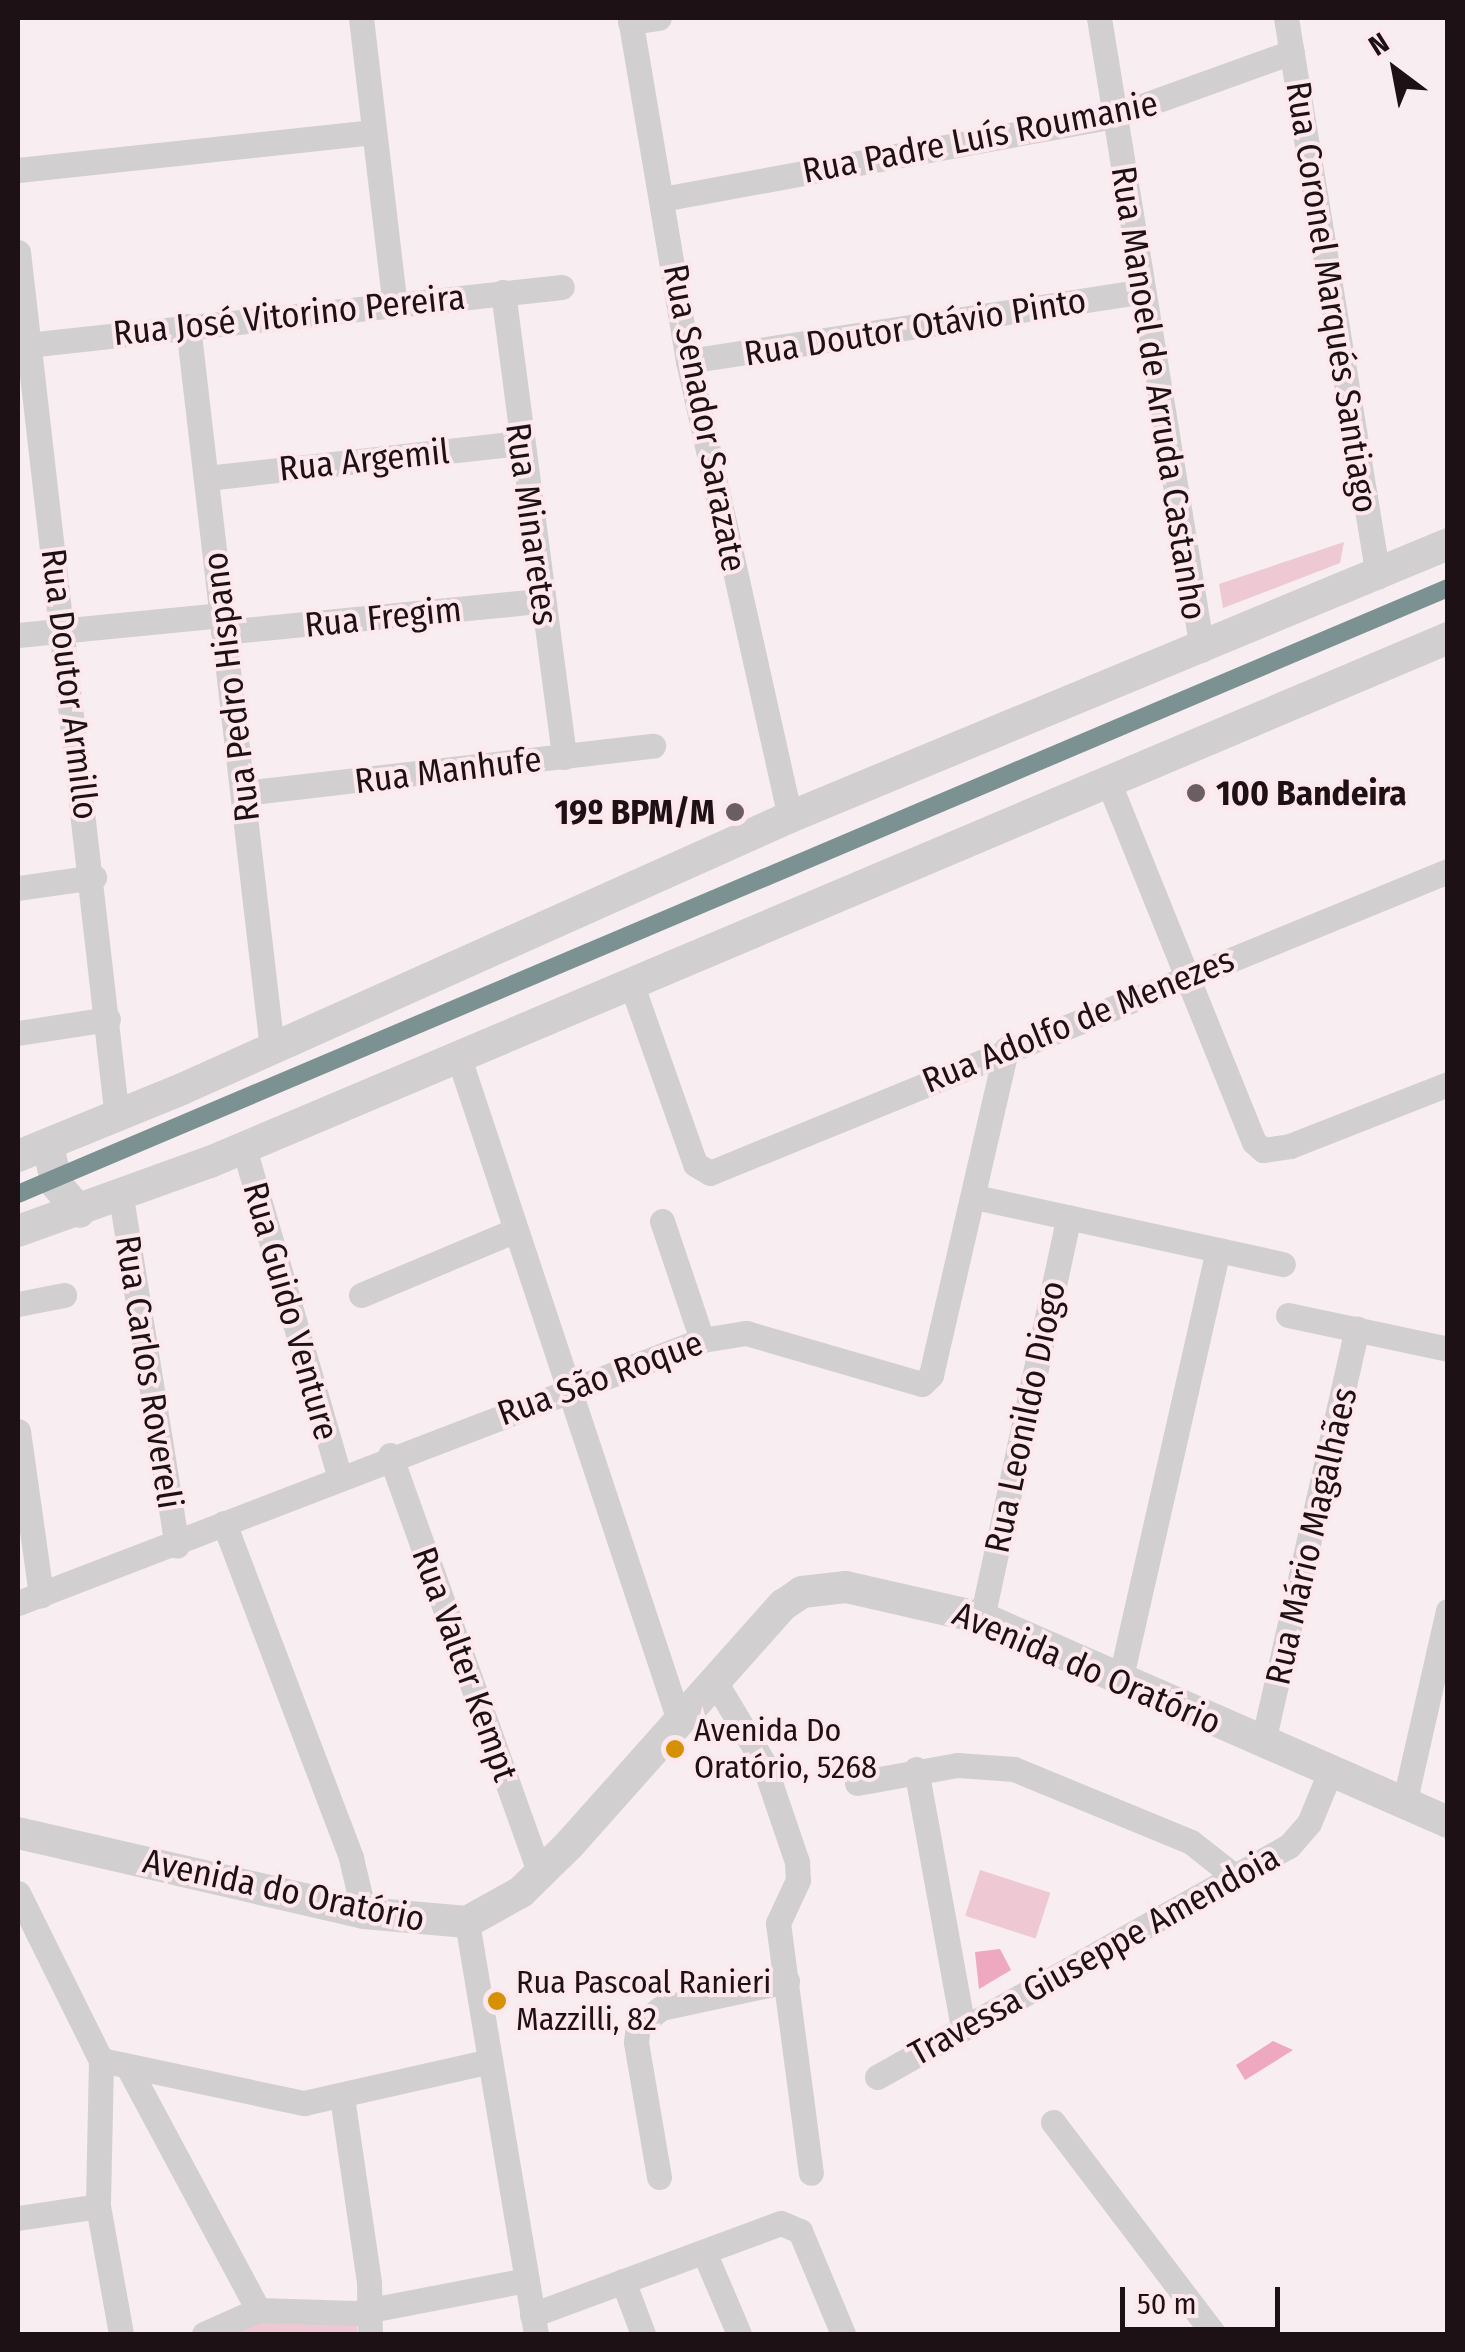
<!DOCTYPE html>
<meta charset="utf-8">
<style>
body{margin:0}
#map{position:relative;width:1465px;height:2352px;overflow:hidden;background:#f8edf0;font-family:"Fira Sans Condensed",sans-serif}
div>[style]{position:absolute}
.green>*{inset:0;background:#eec8d3;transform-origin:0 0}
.water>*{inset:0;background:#eea8c0}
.minor>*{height:25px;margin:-12.5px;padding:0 12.5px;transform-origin:12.5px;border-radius:12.5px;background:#d2cfd1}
.major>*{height:32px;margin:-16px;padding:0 16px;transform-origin:16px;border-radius:16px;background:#d2cfd1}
.metro-1>*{height:18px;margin:-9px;padding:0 9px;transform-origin:9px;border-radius:9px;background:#7b9192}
.dots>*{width:28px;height:28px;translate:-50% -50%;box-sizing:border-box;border:5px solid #fde8ee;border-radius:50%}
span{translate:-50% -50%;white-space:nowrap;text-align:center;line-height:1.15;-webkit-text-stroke:8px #fde8ee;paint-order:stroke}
.bus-label{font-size:32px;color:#1d1115}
.left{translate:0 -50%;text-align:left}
.street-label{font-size:35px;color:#1d1115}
.poi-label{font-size:35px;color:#1d1115;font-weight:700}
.right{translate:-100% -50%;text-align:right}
.frame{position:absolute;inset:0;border:20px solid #1d1115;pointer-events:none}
.north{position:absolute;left:1345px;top:20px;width:100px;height:100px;-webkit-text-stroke:8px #fde8ee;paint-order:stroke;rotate:328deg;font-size:28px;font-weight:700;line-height:40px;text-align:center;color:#1d1115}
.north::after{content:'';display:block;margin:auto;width:35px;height:45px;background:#1d1115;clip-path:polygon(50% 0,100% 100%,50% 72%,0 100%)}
.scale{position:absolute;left:1120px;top:2287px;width:160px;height:45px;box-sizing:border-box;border:5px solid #1d1115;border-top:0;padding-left:12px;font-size:30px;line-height:35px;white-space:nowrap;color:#1d1115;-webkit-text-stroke:8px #fde8ee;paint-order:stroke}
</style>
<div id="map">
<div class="green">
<i style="clip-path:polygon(1344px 542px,1340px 563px,1223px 608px,1219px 584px)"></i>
<i style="left:980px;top:1870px;width:74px;height:48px;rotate:18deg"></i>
<i style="clip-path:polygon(355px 2313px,358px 2334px,204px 2334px,232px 2320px)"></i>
</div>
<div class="water">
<i style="clip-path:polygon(1000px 1949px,1011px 1970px,979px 1989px,975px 1952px)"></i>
<i style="clip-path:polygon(1273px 2041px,1293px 2050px,1245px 2080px,1236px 2065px)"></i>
</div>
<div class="minor">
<i style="left:361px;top:18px;width:285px;rotate:83.3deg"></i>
<i style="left:630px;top:18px;width:348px;rotate:80.4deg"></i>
<i style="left:688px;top:361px;width:467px;rotate:77.4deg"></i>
<i style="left:1099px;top:18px;width:640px;rotate:80.74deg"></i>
<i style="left:1286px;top:18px;width:566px;rotate:80.64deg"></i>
<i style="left:630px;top:22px;width:29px;rotate:-8deg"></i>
<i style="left:18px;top:170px;width:355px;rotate:-6.1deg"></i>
<i style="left:662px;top:199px;width:460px;rotate:-10.4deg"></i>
<i style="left:1114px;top:116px;width:189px;rotate:-19.8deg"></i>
<i style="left:18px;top:252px;width:872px;rotate:83.48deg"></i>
<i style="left:503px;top:292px;width:469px;rotate:82.5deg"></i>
<i style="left:188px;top:326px;width:728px;rotate:83.37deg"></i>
<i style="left:18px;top:346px;width:547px;rotate:-6.19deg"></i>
<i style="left:688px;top:361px;width:458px;rotate:-8.7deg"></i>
<i style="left:207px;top:478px;width:316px;rotate:-6.4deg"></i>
<i style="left:223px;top:632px;width:321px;rotate:-5.6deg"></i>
<i style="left:18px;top:635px;width:205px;rotate:-5.6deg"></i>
<i style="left:1108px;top:781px;width:389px;rotate:68deg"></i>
<i style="left:1254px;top:1142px;width:12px;rotate:42deg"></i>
<i style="left:1263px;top:1150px;width:27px;rotate:-8deg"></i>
<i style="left:1290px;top:1146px;width:170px;rotate:-21.4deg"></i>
<i style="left:244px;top:793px;width:412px;rotate:-6.6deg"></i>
<i style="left:18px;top:888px;width:77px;rotate:-8.2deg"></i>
<i style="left:630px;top:980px;width:195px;rotate:70.5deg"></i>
<i style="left:695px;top:1164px;width:17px;rotate:31deg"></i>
<i style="left:710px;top:1173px;width:797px;rotate:-22.26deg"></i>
<i style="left:18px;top:1033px;width:91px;rotate:-8.8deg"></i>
<i style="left:458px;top:1055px;width:701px;rotate:71.62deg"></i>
<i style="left:244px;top:1148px;width:341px;rotate:73.8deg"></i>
<i style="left:121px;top:1197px;width:353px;rotate:80.9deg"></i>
<i style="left:975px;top:1197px;width:315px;rotate:12.3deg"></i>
<i style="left:662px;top:1221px;width:126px;rotate:71.4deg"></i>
<i style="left:361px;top:1295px;width:168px;rotate:-22.8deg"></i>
<i style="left:18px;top:1304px;width:47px;rotate:-11.1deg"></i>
<i style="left:1288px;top:1315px;width:164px;rotate:12deg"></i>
<i style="left:18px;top:1431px;width:166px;rotate:82deg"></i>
<i style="left:390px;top:1455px;width:444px;rotate:70.3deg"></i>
<i style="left:224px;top:1523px;width:358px;rotate:69.2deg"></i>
<i style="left:351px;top:1858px;width:57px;rotate:76.7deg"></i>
<i style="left:18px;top:1603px;width:733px;rotate:-21.03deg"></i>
<i style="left:702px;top:1340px;width:45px;rotate:-9deg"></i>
<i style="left:746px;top:1333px;width:183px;rotate:16.2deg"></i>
<i style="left:922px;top:1384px;width:13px;rotate:-45deg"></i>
<i style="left:931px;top:1375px;width:335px;rotate:-77deg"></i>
<i style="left:982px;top:1618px;width:410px;rotate:-77.8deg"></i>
<i style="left:714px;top:1680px;width:96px;rotate:59.1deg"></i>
<i style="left:763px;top:1762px;width:106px;rotate:71.2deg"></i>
<i style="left:797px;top:1862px;width:18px;rotate:87deg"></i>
<i style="left:798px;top:1880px;width:47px;rotate:114.9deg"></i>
<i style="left:778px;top:1923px;width:252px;rotate:82.5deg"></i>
<i style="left:1120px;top:1681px;width:442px;rotate:-77.2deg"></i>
<i style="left:1263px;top:1742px;width:424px;rotate:-77.2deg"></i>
<i style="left:916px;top:1769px;width:262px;rotate:79.7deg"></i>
<i style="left:857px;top:1783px;width:102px;rotate:-10.2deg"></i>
<i style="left:957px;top:1765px;width:57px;rotate:4deg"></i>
<i style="left:1014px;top:1769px;width:191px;rotate:22.4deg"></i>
<i style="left:1191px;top:1842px;width:55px;rotate:38.3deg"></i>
<i style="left:1404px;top:1804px;width:198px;rotate:-77.2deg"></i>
<i style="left:18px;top:1893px;width:186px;rotate:63.6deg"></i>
<i style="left:101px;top:2060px;width:146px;rotate:91.2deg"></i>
<i style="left:98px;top:2206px;width:130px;rotate:79.8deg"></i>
<i style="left:467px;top:1922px;width:418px;rotate:80.5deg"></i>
<i style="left:101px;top:2060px;width:208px;rotate:12deg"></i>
<i style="left:304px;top:2103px;width:191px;rotate:-12.7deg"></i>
<i style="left:129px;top:2069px;width:273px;rotate:61.8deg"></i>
<i style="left:877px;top:2077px;width:472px;rotate:-29.3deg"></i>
<i style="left:1289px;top:1846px;width:30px;rotate:-49deg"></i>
<i style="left:1309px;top:1823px;width:55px;rotate:-67.6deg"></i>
<i style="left:342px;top:2097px;width:188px;rotate:81.7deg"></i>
<i style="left:369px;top:2283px;width:51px;rotate:88.9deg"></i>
<i style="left:1053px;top:2122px;width:266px;rotate:52.8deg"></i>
<i style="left:659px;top:2177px;width:137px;rotate:-99.7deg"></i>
<i style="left:636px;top:2042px;width:16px;rotate:-83deg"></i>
<i style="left:638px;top:2026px;width:29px;rotate:-38deg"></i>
<i style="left:661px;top:2008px;width:129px;rotate:-12.1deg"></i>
<i style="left:18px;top:2218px;width:81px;rotate:-8.5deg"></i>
<i style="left:704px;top:2252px;width:89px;rotate:66.9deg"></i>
<i style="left:623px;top:2281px;width:57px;rotate:69.3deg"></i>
<i style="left:532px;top:2315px;width:265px;rotate:-20.3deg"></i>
<i style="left:781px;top:2223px;width:21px;rotate:23deg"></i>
<i style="left:800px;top:2231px;width:112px;rotate:67.3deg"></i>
<i style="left:204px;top:2334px;width:59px;rotate:-24deg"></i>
<i style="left:258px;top:2310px;width:97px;rotate:1.8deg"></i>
<i style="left:355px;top:2313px;width:174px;rotate:-10.9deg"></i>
</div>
<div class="major">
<i style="left:48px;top:1146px;width:40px;rotate:77deg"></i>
<i style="left:57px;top:1185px;width:35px;rotate:50deg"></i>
<i style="left:18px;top:1156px;width:177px;rotate:-22.2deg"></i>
<i style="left:182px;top:1089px;width:666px;rotate:-24.1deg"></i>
<i style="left:790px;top:817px;width:712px;rotate:-22.53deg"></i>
<i style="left:18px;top:1231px;width:204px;rotate:-19.8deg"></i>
<i style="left:210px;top:1162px;width:1344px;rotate:-22.94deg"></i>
<i style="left:18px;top:1833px;width:355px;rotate:13deg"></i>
<i style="left:364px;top:1913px;width:103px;rotate:5deg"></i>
<i style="left:467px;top:1922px;width:62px;rotate:-29.1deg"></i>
<i style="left:521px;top:1892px;width:67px;rotate:-44.4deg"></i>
<i style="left:569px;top:1845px;width:322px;rotate:-48.3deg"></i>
<i style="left:783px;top:1605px;width:23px;rotate:-34deg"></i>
<i style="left:802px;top:1592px;width:44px;rotate:-6.5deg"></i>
<i style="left:846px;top:1587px;width:139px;rotate:12.8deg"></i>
<i style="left:982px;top:1618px;width:509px;rotate:23.64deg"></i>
</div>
<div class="metro-1">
<i style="left:18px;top:1194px;width:1553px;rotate:-22.97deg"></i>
</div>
<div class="dots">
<i style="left:1196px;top:793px;background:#6a5e62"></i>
<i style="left:735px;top:812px;background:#6a5e62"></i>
<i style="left:675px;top:1749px;background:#d69003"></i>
<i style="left:497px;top:2001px;background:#d69003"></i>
</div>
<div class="bus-label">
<span class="left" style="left:694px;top:1749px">Avenida Do<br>Oratório, 5268</span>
<span class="left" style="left:516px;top:2001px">Rua Pascoal Ranieri<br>Mazzilli, 82</span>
</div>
<div class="street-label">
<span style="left:980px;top:137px;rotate:-11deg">Rua Padre Luís Roumanie</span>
<span style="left:1332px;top:297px;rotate:81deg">Rua Coronel Marqués Santiago</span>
<span style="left:289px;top:315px;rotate:-6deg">Rua José Vitorino Pereira</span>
<span style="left:915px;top:327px;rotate:-9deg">Rua Doutor Otávio Pinto</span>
<span style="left:1159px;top:393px;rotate:81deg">Rua Manoel de Arruda Castanho</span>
<span style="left:705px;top:418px;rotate:79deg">Rua Senador Sarazate</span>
<span style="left:364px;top:460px;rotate:-6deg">Rua Argemil</span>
<span style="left:532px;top:524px;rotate:82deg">Rua Minaretes</span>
<span style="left:383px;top:617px;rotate:-6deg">Rua Fregim</span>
<span style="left:70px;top:684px;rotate:83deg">Rua Doutor Armillo</span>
<span style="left:231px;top:687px;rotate:-97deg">Rua Pedro Hispano</span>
<span style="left:448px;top:770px;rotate:-7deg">Rua Manhufe</span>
<span style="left:1078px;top:1020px;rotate:-22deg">Rua Adolfo de Menezes</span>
<span style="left:291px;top:1311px;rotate:74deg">Rua Guido Venture</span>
<span style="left:149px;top:1372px;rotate:81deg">Rua Carlos Rovereli</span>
<span style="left:600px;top:1378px;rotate:-20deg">Rua São Roque</span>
<span style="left:1025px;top:1417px;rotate:-78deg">Rua Leonildo Diogo</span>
<span style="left:1311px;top:1536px;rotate:-77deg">Rua Mário Magalhães</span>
<span style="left:465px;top:1664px;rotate:70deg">Rua Valter Kempt</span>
<span style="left:1087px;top:1668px;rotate:23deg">Avenida do Oratório</span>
<span style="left:284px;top:1890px;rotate:12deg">Avenida do Oratório</span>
<span style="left:1094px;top:1955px;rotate:-29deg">Travessa Giuseppe Amendoia</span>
</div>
<div class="poi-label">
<span class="left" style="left:1216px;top:793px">100 Bandeira</span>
<span class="right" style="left:715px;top:812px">19º BPM/M</span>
</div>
<div class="frame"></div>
<div class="north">N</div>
<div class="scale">50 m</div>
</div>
